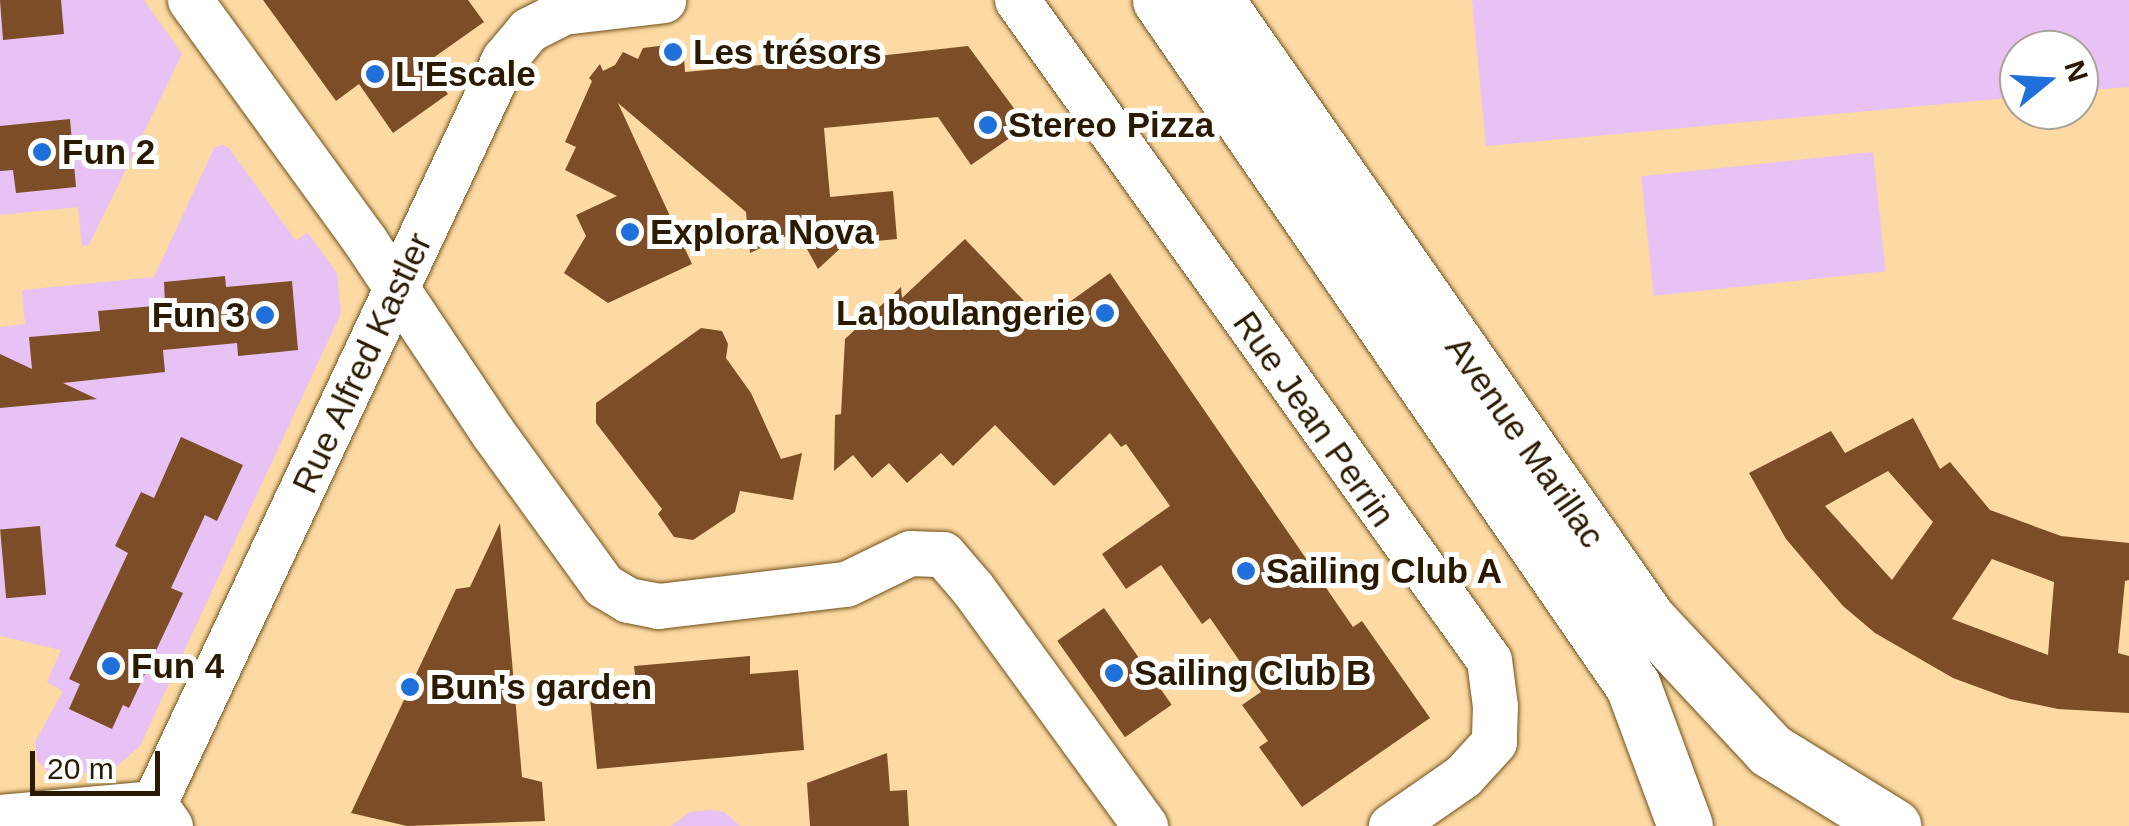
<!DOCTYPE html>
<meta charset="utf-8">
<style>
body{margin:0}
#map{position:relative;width:2129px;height:826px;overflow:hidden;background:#fdd9a3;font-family:Helvetica,sans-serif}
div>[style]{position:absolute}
.green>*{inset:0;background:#e8c1f5;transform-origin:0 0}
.building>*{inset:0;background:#7c4d26;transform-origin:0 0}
.roads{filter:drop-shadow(0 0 2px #70511b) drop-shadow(0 0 2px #70511b)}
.street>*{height:45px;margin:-22.5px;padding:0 22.5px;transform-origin:22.5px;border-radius:22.5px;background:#fff}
.secondary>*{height:55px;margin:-27.5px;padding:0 27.5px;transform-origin:27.5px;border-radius:27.5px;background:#fff}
.dots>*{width:28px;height:28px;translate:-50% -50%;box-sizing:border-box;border:5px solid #fff;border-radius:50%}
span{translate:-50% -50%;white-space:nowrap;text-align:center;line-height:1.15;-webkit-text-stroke:10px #fff;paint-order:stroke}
.poi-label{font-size:35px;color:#2a1a00;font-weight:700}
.left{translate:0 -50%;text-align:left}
.right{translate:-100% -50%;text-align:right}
.street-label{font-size:35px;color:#2a1a00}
.north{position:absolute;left:1999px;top:30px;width:100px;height:100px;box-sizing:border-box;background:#fff;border:2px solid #aaa399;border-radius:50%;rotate:72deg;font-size:28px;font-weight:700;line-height:40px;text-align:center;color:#2a1a00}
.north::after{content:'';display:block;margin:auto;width:35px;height:45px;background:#1f70da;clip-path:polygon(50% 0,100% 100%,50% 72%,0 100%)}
.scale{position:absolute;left:30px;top:751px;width:130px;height:45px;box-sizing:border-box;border:5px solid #2a1a00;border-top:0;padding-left:12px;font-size:30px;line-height:35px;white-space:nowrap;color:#2a1a00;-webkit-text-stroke:8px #fff;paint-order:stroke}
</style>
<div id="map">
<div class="green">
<i style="clip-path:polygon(0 0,144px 0,182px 54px,89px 245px,82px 246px,78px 207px,0 215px)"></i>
<i style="clip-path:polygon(1472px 0,2129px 0,2129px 87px,2079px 91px,2079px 50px,2019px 50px,2019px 97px,1486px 146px)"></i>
<i style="clip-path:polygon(222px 145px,229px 148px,296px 241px,307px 232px,337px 273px,341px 313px,140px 746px,117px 766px,93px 773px,48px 772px,37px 760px,35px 742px,63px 691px,47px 682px,61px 650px,0 636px,0 327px,25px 324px,22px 290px,154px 277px,214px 148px)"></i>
<i style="left:1873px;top:152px;width:120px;height:233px;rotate:84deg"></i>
<i style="clip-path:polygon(711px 810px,724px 812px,740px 826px,671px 826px,690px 812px)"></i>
</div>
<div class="building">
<i style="clip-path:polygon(0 0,61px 0,64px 34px,3px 40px)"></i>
<i style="clip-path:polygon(263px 0,468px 0,484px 22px,426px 63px,448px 94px,393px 133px,359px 84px,336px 101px)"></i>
<i style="clip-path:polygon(683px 43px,685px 72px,817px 60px,816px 50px,850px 47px,851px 59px,968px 46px,1027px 126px,971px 165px,938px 117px,824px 128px,830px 197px,893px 191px,897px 239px,845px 244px,818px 269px,797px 231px,750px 253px,746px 212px,618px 103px,692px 264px,608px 303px,564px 273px,586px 236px,576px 215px,617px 196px,565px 170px,576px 147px,565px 142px,592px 81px,589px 78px,600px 64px,603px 71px,615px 65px,623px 52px,638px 59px,643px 48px)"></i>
<i style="clip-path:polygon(70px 119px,76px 187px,16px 193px,13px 170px,0 171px,0 126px)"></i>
<i style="clip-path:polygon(965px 239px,1043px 321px,1110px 273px,1353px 627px,1362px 621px,1430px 718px,1302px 807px,1259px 747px,1268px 741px,1242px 705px,1261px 692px,1210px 618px,1202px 624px,1161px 565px,1126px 589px,1102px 554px,1170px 506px,1126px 444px,1121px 447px,1110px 433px,1054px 486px,995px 425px,953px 466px,941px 453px,907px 483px,889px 463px,872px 478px,853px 455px,834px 471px,835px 415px,841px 414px,845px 339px,901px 287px,902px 298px)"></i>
<i style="clip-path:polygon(225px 276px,226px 287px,292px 281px,298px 350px,238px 356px,237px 343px,163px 350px,165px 372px,63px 383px,97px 399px,0 408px,0 354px,32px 369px,29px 337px,100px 331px,98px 311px,165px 305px,164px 282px)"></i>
<i style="clip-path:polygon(701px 328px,722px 331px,728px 344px,726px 358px,751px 393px,781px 459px,802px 453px,793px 500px,740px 491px,735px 512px,693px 540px,674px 537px,658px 514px,662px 509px,596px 423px,596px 403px)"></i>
<i style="clip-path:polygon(evenodd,1913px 418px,1940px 469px,1950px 462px,1990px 510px,2061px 536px,2129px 543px,2129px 580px,2125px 581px,2118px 653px,2129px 656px,2129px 713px,2058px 709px,2010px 699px,1953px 678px,1875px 633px,1843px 606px,1786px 539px,1749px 473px,1831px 431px,1845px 453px,1913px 418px,1888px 471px,1933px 522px,1892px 580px,1825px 506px,1888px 471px,1913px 418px,1992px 559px,2054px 582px,2048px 655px,1952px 619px,1992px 559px)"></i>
<i style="clip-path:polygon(181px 437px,243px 465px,217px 521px,205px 515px,171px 588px,183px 593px,129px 708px,123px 705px,112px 729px,69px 709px,80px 684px,69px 679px,128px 553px,115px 546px,141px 492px,154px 498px)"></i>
<i style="clip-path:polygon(500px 523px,522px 777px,542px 782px,545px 821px,407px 826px,351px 813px,456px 589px,470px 587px)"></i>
<i style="left:40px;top:526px;width:69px;height:40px;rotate:85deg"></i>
<i style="left:1104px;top:608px;width:118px;height:57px;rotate:55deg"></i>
<i style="clip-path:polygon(750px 656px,750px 674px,798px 670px,804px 750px,597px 769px,589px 688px,636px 683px,634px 666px)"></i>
<i style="clip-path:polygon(887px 753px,890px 791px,907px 790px,909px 826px,810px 826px,807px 783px)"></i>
</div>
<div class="roads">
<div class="street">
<i style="left:190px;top:0;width:298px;rotate:54deg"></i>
<i style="left:365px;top:241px;width:231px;rotate:56.3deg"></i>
<i style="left:493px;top:433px;width:188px;rotate:54.1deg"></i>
<i style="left:603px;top:585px;width:29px;rotate:31deg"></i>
<i style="left:628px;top:600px;width:31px;rotate:11deg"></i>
<i style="left:658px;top:606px;width:189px;rotate:-6.7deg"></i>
<i style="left:846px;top:584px;width:71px;rotate:-25.8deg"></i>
<i style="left:910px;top:553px;width:33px;rotate:2deg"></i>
<i style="left:943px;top:554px;width:46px;rotate:49.4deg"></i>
<i style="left:973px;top:589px;width:293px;rotate:54deg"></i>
<i style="left:1017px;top:0;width:811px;rotate:54.43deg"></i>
<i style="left:1489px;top:660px;width:46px;rotate:82.6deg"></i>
<i style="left:1495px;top:706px;width:36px;rotate:92deg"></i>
<i style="left:1494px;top:742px;width:46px;rotate:132.4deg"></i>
<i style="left:1463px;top:776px;width:88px;rotate:145.2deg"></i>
<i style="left:0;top:817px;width:155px;rotate:-5.2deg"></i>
<i style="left:170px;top:826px;width:28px;rotate:-125deg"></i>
<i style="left:154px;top:803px;width:822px;rotate:-64.81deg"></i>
<i style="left:504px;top:59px;width:38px;rotate:-50deg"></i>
<i style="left:528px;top:30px;width:39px;rotate:-27deg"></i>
<i style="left:563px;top:12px;width:101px;rotate:-6.8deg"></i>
</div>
<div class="secondary">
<i style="left:1160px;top:0;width:833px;rotate:55.41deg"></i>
<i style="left:1633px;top:686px;width:149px;rotate:69.6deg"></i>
<i style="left:1216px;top:0;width:755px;rotate:55.09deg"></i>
<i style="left:1648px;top:619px;width:179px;rotate:47deg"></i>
<i style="left:1770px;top:750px;width:145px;rotate:31.7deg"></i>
</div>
</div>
<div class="dots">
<i style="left:673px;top:52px;background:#1f70da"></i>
<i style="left:375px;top:74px;background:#1f70da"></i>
<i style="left:988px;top:125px;background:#1f70da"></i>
<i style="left:42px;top:152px;background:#1f70da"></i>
<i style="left:630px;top:232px;background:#1f70da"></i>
<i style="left:1105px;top:313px;background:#1f70da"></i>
<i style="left:265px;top:315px;background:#1f70da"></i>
<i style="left:1246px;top:571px;background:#1f70da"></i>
<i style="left:111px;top:666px;background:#1f70da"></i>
<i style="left:1114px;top:673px;background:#1f70da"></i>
<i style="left:410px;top:687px;background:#1f70da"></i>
</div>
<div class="poi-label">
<span class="left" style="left:693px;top:52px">Les trésors</span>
<span class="left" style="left:395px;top:74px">L'Escale</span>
<span class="left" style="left:1008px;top:125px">Stereo Pizza</span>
<span class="left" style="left:62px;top:152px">Fun 2</span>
<span class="left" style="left:650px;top:232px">Explora Nova</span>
<span class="right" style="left:1085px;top:313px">La boulangerie</span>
<span class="right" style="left:245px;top:315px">Fun 3</span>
<span class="left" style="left:1266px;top:571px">Sailing Club A</span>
<span class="left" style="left:131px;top:666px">Fun 4</span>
<span class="left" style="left:1134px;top:673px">Sailing Club B</span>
<span class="left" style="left:430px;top:687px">Bun's garden</span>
</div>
<div class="street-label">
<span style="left:362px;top:363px;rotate:-65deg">Rue Alfred Kastler</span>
<span style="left:1314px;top:419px;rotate:55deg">Rue Jean Perrin</span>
<span style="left:1525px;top:442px;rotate:55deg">Avenue Marillac</span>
</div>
<div class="north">N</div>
<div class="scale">20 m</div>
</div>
